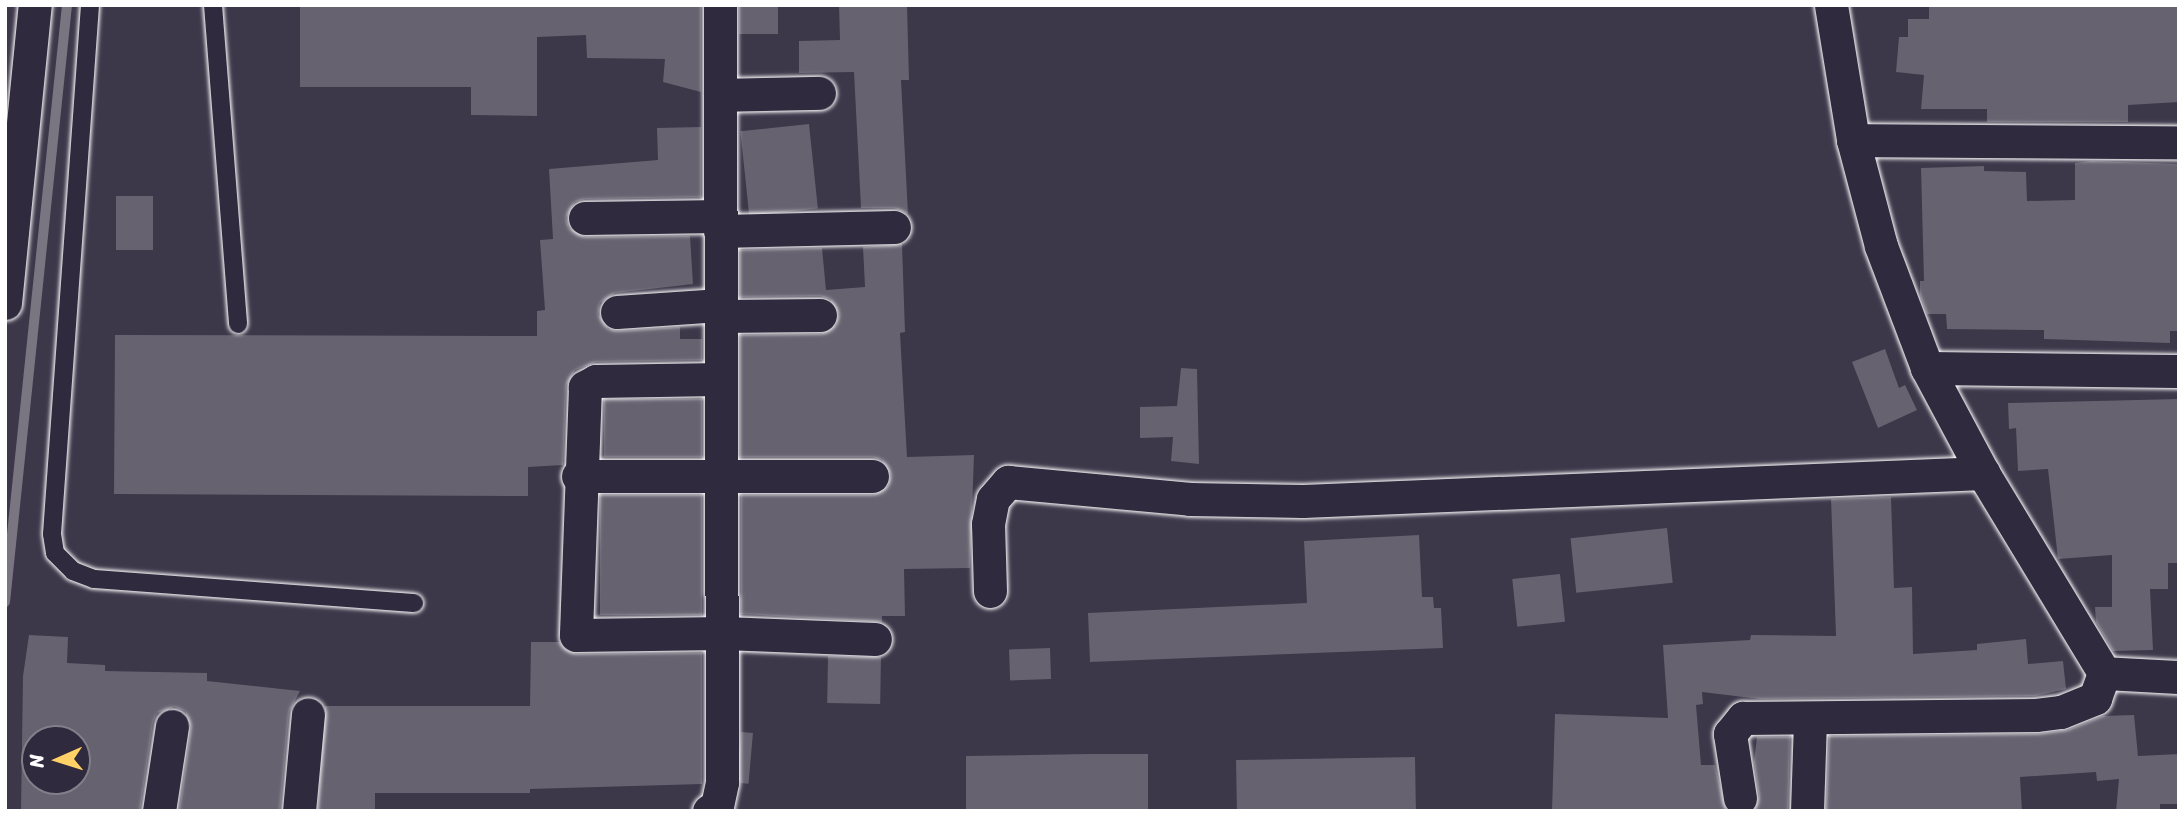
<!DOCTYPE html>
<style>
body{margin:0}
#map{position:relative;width:2184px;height:816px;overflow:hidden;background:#3c3749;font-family:Sriracha,sans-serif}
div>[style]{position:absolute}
.stream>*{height:10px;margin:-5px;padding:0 5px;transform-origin:5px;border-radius:5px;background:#797682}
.building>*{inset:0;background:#666270;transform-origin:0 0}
.roads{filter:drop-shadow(0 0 2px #fff) drop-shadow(0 0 2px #fff)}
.service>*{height:18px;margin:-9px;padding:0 9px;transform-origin:9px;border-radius:9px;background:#2f2a3d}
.minor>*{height:33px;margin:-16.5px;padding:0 16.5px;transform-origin:16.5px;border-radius:16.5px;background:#2f2a3d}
span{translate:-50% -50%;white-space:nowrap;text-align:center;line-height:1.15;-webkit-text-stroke:7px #2f2a3d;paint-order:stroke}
.frame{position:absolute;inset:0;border:7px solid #fff;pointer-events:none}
.north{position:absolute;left:21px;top:725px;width:70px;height:70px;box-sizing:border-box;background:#2f2a3d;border:2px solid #827f8b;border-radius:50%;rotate:267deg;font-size:19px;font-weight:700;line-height:28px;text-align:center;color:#fff}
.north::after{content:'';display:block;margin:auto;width:24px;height:32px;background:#ffd166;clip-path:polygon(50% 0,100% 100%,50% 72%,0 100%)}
</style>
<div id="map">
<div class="stream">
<i style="left:5px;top:602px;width:600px;rotate:-84.07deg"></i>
</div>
<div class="building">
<i style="clip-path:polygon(300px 5px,701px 5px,701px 92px,663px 82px,665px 59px,587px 58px,586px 35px,537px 37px,537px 116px,471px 115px,471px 87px,300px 87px)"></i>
<i style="left:739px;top:5px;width:39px;height:29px"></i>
<i style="clip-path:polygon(839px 5px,907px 5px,909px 80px,901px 80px,908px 214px,894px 208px,861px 208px,854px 72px,799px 73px,799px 41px,840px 40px)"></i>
<i style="clip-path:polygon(1929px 5px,2179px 5px,2179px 102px,2128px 105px,2128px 122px,1987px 122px,1987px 109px,1921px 109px,1924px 75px,1896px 72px,1899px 37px,1908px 37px,1908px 19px,1929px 19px)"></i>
<i style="left:809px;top:124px;width:85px;height:69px;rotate:84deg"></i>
<i style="clip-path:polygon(701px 127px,701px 197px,585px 199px,575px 202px,566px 218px,569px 228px,585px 237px,690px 236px,693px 284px,615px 293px,600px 303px,598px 314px,608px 329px,618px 331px,680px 327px,680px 339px,702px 339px,702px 360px,596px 362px,575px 370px,566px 386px,563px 465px,528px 467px,528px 496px,114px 494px,115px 335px,537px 336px,537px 311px,545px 310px,540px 240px,553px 239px,549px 169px,658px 160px,657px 128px)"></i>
<i style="clip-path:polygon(2091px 161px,2179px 164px,2179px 331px,2170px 331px,2170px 343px,2044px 339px,2044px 330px,1947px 329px,1946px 314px,1927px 314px,1920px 295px,1920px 281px,1924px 281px,1921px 168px,1984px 166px,1984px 171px,2026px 172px,2027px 201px,2075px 200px,2075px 163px)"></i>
<i style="left:116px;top:196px;width:37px;height:54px"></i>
<i style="clip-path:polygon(902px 244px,905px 332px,900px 333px,907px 457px,974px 455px,970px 568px,904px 569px,905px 616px,882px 616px,882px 622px,741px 614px,741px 495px,873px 495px,888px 486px,891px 475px,882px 460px,872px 457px,740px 457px,740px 335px,821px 334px,836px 325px,839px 314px,830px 299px,820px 296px,740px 297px,740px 250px,822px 248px,826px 290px,865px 287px,863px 247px)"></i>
<i style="clip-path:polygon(1885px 349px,1899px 388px,1905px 385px,1917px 410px,1878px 428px,1852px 362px)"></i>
<i style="clip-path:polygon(1181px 368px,1197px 369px,1199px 464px,1171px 461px,1173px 437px,1140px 438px,1140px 407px,1177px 406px)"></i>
<i style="left:702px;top:399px;width:58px;height:98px;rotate:90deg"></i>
<i style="clip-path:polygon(2179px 399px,2179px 563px,2168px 563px,2168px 589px,2150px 589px,2153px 650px,2113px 651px,2096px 622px,2095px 607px,2112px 607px,2112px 555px,2058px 559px,2048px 469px,2018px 471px,2016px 428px,2009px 429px,2008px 403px)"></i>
<i style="left:600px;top:495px;width:102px;height:120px"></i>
<i style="clip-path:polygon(1891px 497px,1894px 588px,1912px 587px,1913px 654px,1977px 650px,1977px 644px,2026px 639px,2028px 664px,2063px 661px,2066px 689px,2035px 696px,1760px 699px,1702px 692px,1703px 704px,1696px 705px,1701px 765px,1715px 765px,1726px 811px,1552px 811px,1555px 714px,1668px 718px,1663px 645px,1750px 640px,1751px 635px,1836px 636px,1831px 499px)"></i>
<i style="left:1667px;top:528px;width:55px;height:97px;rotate:84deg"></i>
<i style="clip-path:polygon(1419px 535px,1422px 597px,1433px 597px,1434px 608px,1441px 608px,1443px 648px,1090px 662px,1088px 613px,1307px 603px,1304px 541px)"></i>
<i style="left:1560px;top:574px;width:48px;height:48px;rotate:84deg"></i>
<i style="clip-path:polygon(evenodd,29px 635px,68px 637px,67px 663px,105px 665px,105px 671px,207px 673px,207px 681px,300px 691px,289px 712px,280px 811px,179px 811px,191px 728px,185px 711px,174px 707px,157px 713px,153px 722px,140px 811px,21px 811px,23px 676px,29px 635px,35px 739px,77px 739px,77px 781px,35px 781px,35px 739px)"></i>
<i style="clip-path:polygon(531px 642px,559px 642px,576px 654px,702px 653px,702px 784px,530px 789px,530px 793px,375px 793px,375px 811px,318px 811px,325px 706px,530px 706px)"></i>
<i style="left:1050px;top:648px;width:31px;height:41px;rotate:88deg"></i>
<i style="left:828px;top:656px;width:53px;height:47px;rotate:1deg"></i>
<i style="clip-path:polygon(2134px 715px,2138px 756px,2179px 754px,2179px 804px,2160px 804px,2160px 811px,2116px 811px,2119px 779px,2097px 781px,2096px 772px,2020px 777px,2022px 811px,1826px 811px,1829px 736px,2038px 734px,2068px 730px,2103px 716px)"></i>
<i style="left:741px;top:732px;width:12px;height:51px;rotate:5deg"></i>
<i style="clip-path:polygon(1757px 737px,1790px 737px,1788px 811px,1754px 811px,1759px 796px,1754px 762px)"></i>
<i style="clip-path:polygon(1087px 754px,1148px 754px,1148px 811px,966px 811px,966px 756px)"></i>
<i style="left:1415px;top:757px;width:54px;height:179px;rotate:89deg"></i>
</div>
<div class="roads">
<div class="service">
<i style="left:90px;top:5px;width:530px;rotate:94.11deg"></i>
<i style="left:52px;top:534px;width:19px;rotate:81deg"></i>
<i style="left:55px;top:553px;width:25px;rotate:45deg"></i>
<i style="left:73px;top:571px;width:22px;rotate:21deg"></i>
<i style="left:94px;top:579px;width:321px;rotate:4.3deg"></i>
<i style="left:213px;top:5px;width:320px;rotate:85.5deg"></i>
</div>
<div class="minor">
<i style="left:1831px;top:5px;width:137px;rotate:80.7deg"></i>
<i style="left:1853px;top:140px;width:110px;rotate:75.2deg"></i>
<i style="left:1881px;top:246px;width:130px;rotate:69.3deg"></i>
<i style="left:1927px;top:368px;width:252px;rotate:0.7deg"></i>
<i style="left:720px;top:95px;width:99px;rotate:-1.2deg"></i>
<i style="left:1853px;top:140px;width:326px;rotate:0.4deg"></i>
<i style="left:585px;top:218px;width:135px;rotate:-0.8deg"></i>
<i style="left:720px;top:231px;width:174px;rotate:-1.3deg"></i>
<i style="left:5px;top:303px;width:300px;rotate:-84.3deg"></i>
<i style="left:617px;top:312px;width:103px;rotate:-3.9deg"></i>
<i style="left:720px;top:316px;width:100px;rotate:-0.6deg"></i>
<i style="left:1927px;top:368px;width:119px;rotate:61.9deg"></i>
<i style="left:720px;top:379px;width:124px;rotate:179.1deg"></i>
<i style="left:596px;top:381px;width:13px;rotate:151deg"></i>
<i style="left:585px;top:387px;width:248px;rotate:92.1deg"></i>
<i style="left:576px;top:635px;width:148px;rotate:-0.8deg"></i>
<i style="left:724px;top:633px;width:151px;rotate:2.3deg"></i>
<i style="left:578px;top:476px;width:294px"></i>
<i style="left:990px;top:591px;width:67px;rotate:-91.7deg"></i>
<i style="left:988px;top:524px;width:25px;rotate:-79deg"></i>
<i style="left:993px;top:499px;width:23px;rotate:-49deg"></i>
<i style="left:1008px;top:482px;width:183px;rotate:5.3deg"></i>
<i style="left:1190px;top:499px;width:113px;rotate:1deg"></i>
<i style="left:1303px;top:501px;width:681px;rotate:-2.36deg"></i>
<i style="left:1983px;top:473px;width:234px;rotate:58.8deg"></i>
<i style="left:2104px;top:673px;width:75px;rotate:3.1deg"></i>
<i style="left:1740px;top:798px;width:65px;rotate:-98.9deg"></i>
<i style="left:1730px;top:734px;width:21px;rotate:-51deg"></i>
<i style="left:1743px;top:718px;width:293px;rotate:-0.6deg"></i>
<i style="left:2036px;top:715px;width:25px;rotate:-7deg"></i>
<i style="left:2061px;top:712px;width:37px;rotate:-22deg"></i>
<i style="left:2095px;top:698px;width:27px;rotate:-70deg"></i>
<i style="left:159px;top:811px;width:86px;rotate:-81.3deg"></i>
<i style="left:299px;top:811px;width:97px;rotate:-84.7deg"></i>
<i style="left:709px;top:811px;width:9px;rotate:-32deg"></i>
<i style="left:717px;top:806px;width:25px;rotate:-78deg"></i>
<i style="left:722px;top:782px;width:777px;rotate:-90.15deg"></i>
<i style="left:1807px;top:811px;width:92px;rotate:-88.1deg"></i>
</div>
</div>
<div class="frame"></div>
<div class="north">N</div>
</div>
